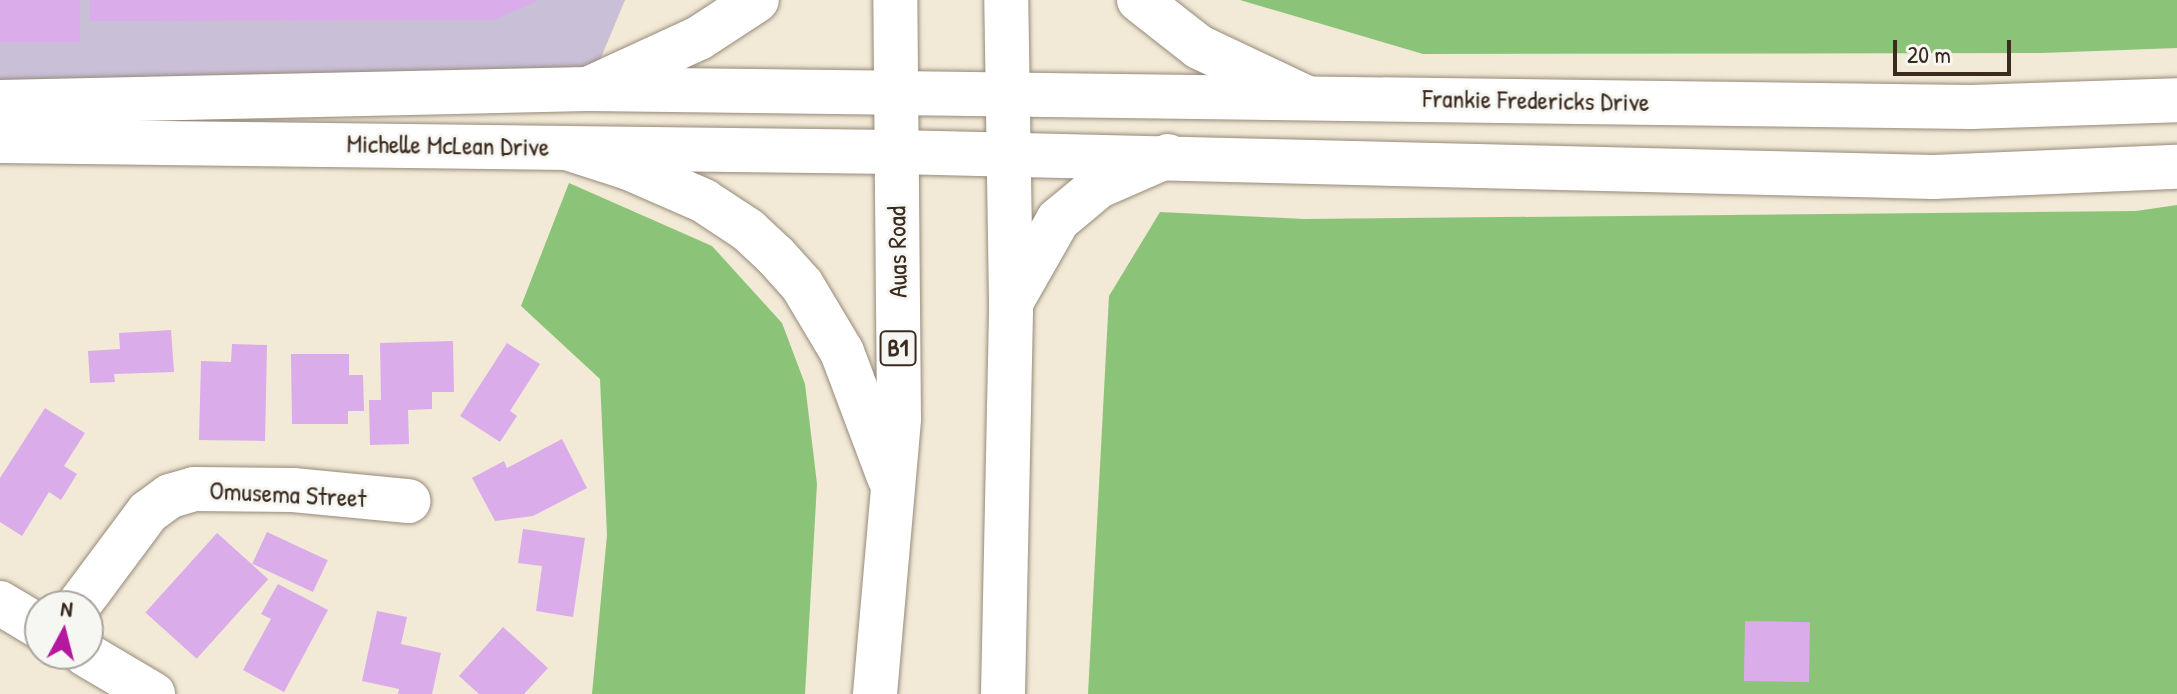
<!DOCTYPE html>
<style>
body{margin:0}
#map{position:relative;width:2177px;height:694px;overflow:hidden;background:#f2e9d6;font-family:"Patrick Hand",sans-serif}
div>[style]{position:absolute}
.industrial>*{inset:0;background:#c9bfd7}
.green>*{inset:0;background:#8bc478}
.building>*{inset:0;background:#daacea;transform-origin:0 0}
.roads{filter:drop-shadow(0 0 2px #968a7a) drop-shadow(0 0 2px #968a7a)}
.minor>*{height:44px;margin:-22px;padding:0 22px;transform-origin:22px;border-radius:22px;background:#fff}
.major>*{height:44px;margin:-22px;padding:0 22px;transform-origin:22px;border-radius:22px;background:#fff}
.highway>*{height:44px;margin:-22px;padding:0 22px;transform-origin:22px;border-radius:22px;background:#fff}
span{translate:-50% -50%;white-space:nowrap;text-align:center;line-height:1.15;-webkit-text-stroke:6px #f6f6f2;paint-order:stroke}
.shield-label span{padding:2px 6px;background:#f6f6f2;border:2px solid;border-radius:6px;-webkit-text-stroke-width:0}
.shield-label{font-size:24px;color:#3b2a1e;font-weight:700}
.street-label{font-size:26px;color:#3b2a1e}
.north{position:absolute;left:24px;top:590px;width:80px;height:80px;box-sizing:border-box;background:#f6f6f2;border:2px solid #aba49d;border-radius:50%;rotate:7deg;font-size:22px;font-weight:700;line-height:32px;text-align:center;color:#3b2a1e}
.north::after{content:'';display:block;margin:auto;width:28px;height:36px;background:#b5179e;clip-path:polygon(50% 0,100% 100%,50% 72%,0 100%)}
.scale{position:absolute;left:1893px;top:40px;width:118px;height:36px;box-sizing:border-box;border:4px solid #3b2a1e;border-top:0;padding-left:10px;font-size:24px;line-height:28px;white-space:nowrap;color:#3b2a1e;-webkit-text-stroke:6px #f6f6f2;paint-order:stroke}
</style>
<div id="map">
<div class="industrial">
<i style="clip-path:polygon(0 0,625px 0,588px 89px,0 100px)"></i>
</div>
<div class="green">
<i style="clip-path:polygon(1240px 0,2177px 0,2177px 48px,2042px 53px,1423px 54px)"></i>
<i style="clip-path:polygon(569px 183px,712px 246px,782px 323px,805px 384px,817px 484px,805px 694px,592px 694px,607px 535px,600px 379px,521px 306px)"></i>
<i style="clip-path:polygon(2177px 205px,2177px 694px,1088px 694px,1109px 296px,1160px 212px,1304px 219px,2136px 211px)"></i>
</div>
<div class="building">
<i style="left:0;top:0;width:80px;height:42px"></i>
<i style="clip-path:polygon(90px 0,539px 0,494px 20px,90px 21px)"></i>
<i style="clip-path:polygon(171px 330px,174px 372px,114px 374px,115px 382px,90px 383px,88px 351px,120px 349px,119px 333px)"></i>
<i style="clip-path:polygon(453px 341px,454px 392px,432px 392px,432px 409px,408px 410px,409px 444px,370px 445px,369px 400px,381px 400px,380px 343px)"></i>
<i style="clip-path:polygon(507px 343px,540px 364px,510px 411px,517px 416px,500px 442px,460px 416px)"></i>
<i style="clip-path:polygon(232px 344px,267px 345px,265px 441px,199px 440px,201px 361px,231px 362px)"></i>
<i style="clip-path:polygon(291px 354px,349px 354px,349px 375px,363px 375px,364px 411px,348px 411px,348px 424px,292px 424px)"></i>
<i style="clip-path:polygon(45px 408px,85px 433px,64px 466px,77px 474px,61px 500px,49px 492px,22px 536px,0 522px,0 478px)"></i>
<i style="clip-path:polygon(562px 439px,587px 488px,533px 516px,495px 521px,472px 478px,504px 461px,507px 468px)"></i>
<i style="clip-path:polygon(523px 529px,585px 538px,573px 617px,536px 611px,542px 566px,518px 563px)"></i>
<i style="left:267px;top:532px;width:67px;height:35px;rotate:25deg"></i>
<i style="left:217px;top:533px;width:69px;height:107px;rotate:42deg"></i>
<i style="clip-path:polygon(278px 584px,328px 610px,284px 692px,243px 670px,271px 619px,261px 614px)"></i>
<i style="clip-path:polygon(377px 611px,407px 617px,401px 644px,441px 653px,432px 694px,398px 694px,399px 689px,362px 681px)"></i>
<i style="left:1745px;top:621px;width:65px;height:60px;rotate:1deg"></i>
<i style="clip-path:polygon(503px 627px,548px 668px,524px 694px,479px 694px,459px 676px)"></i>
</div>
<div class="roads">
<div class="minor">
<i style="left:0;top:102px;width:588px;rotate:-1.27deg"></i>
<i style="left:588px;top:89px;width:307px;rotate:0.7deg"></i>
<i style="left:0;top:141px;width:896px;rotate:0.7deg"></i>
<i style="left:0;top:603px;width:47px;rotate:31deg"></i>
<i style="left:78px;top:606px;width:117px;rotate:-53.3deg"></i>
<i style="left:148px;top:512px;width:27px;rotate:-36deg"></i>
<i style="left:170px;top:496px;width:25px;rotate:-16deg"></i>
<i style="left:194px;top:489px;width:99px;rotate:0.6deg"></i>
<i style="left:293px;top:490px;width:116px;rotate:5.5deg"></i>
<i style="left:85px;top:654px;width:79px;rotate:30.5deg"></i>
</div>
<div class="major">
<i style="left:895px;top:93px;width:1076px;rotate:0.75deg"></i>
<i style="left:1971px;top:107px;width:206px;rotate:-1.9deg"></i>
<i style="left:896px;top:152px;width:1038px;rotate:1.38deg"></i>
<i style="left:1934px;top:177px;width:243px;rotate:-2.4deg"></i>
</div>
<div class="highway">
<i style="left:1139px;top:0;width:76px;rotate:38.1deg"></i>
<i style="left:1199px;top:47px;width:117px;rotate:25.3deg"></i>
<i style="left:588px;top:89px;width:122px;rotate:-24.7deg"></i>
<i style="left:699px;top:38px;width:69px;rotate:-33.2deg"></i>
<i style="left:567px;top:148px;width:65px;rotate:17.9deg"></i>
<i style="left:629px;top:168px;width:82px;rotate:23.7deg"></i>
<i style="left:704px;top:201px;width:53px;rotate:33.4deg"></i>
<i style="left:748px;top:230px;width:37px;rotate:43deg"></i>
<i style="left:775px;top:255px;width:40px;rotate:48deg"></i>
<i style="left:802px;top:285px;width:78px;rotate:59.2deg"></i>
<i style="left:842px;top:352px;width:134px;rotate:69.4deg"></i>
<i style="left:1012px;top:301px;width:93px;rotate:-60.4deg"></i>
<i style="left:1058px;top:220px;width:53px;rotate:-39.7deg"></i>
<i style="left:1099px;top:186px;width:75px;rotate:-23.5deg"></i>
<i style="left:875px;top:694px;width:276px;rotate:-85deg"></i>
<i style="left:899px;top:419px;width:419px;rotate:-90.5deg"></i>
<i style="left:1003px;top:694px;width:392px;rotate:-88.8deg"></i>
<i style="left:1011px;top:302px;width:302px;rotate:-90.9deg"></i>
</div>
</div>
<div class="shield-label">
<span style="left:898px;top:348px">B1</span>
</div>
<div class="street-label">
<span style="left:1536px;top:100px;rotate:1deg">Frankie Fredericks Drive</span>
<span style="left:448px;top:145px;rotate:1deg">Michelle McLean Drive</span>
<span style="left:897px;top:252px;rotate:-91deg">Auas Road</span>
<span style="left:288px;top:494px;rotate:3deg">Omusema Street</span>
</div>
<div class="north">N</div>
<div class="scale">20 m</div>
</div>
